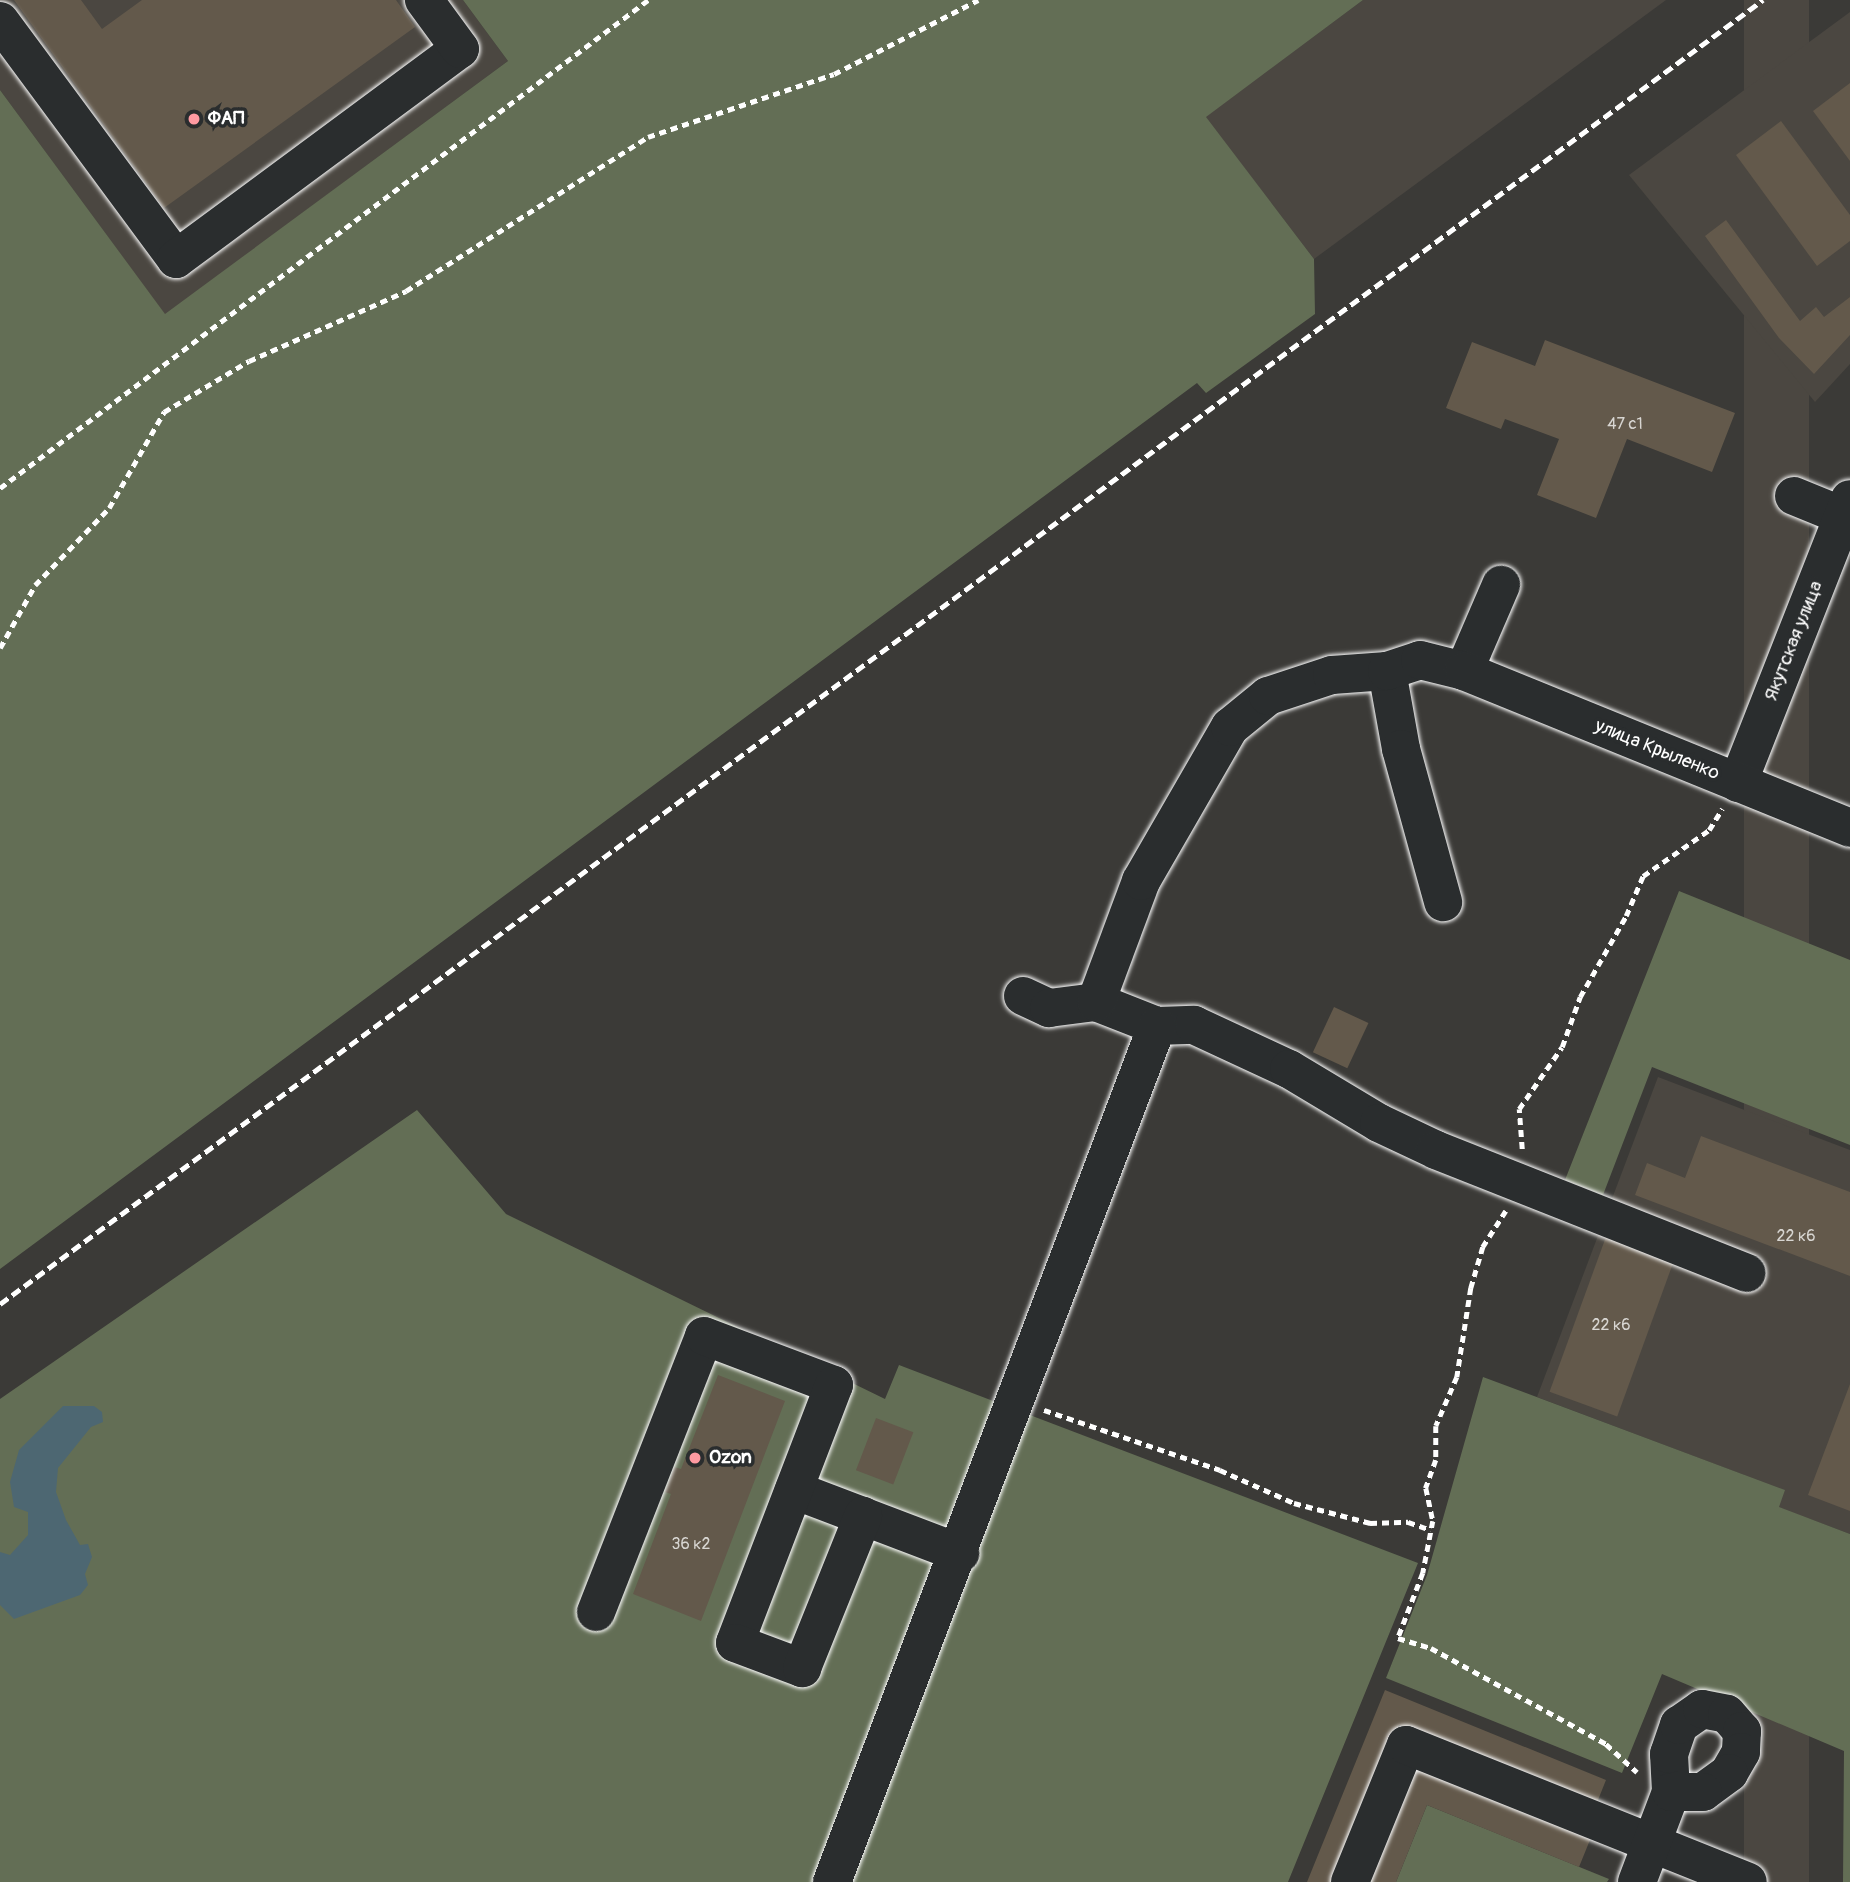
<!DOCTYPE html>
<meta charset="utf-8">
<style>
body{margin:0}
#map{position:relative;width:1850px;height:1882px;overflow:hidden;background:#3b3a37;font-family:Pangolin,sans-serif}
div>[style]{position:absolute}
.built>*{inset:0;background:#4b4741;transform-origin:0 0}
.green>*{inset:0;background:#636e55}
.water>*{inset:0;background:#4d6772}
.building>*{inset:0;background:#63594b;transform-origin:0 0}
.path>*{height:4.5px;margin-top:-2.25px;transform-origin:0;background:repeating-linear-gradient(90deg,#fff 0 7px,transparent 0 12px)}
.roads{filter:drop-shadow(0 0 2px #fff) drop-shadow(0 0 2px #fff)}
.minor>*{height:38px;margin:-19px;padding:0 19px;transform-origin:19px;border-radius:19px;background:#2a2d2e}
.rail>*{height:5px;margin-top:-2.5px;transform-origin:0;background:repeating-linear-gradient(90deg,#fff 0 10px,transparent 0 15px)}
.dots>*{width:19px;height:19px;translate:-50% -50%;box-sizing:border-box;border:4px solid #2a2d2e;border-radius:50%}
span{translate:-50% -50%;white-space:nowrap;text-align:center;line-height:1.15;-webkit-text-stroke:7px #2a2d2e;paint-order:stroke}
.number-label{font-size:16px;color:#d8d6d2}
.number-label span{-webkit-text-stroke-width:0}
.poi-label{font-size:19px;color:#fff;font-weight:700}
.left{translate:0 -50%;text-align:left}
.street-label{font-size:19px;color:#fff}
</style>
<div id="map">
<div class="built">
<i style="clip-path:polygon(0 0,463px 0,508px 61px,165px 315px,0 90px)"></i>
<i style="clip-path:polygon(1363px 0,1666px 0,1314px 259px,1205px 117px)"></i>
<i style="left:1744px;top:0;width:65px;height:2164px"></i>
<i style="clip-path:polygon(1850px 12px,1850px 364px,1815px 402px,1629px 175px)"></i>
<i style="clip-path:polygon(1658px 1077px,1850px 1150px,1850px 1534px,1778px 1507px,1784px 1490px,1537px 1397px)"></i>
</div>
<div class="green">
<i style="clip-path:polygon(463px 0,1363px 0,1206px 117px,1314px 259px,1315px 314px,1206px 393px,1197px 383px,0 1269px,0 90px,165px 314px,508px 61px)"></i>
<i style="clip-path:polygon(1679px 891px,1850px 960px,1850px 1145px,1652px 1067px,1603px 1195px,1565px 1180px)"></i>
<i style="clip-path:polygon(417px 1110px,506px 1214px,885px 1399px,899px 1365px,1418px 1563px,1288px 1882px,0 1882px,0 1399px)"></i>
<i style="clip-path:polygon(1483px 1377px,1785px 1490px,1779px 1507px,1850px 1534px,1850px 1882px,1843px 1882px,1844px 1751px,1662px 1674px,1622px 1773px,1386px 1678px,1427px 1575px)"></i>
<i style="clip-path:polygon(1427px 1805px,1609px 1879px,1607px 1882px,1396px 1882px)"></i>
</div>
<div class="water">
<i style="clip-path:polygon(63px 1406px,94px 1406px,102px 1412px,103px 1422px,91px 1427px,58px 1468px,56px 1492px,66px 1520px,80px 1545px,88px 1544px,92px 1557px,85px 1574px,88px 1585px,80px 1595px,14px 1619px,0 1605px,0 1552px,10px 1555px,28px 1535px,28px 1512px,14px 1507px,10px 1482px,19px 1450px)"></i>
</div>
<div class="building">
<i style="clip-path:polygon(14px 0,81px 0,102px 29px,142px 0,396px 0,415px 27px,164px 208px)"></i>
<i style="clip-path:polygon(1850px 83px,1850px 161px,1813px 111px)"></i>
<i style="clip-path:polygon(1781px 121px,1850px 215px,1850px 241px,1817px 266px,1736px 155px)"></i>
<i style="clip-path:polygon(1726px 220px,1800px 321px,1816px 307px,1824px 317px,1850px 297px,1850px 335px,1814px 374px,1779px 338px,1705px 236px)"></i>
<i style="clip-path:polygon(1545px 340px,1735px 413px,1712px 472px,1627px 439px,1596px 518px,1537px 495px,1559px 439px,1505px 419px,1501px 429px,1446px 408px,1472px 342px,1535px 366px)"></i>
<i style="left:1334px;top:1007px;width:38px;height:50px;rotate:25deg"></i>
<i style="clip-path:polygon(1701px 1136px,1850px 1192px,1850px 1276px,1635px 1195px,1647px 1163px,1685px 1178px)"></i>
<i style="left:1607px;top:1234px;width:72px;height:168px;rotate:20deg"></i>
<i style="clip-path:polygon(718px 1375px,785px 1401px,701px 1621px,633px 1594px,671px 1494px,665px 1492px,674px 1467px,681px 1469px)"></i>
<i style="clip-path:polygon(1850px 1384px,1850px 1511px,1808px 1495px)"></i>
<i style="left:876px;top:1418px;width:40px;height:56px;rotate:21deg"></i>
<i style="clip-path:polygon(1385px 1690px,1606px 1780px,1596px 1805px,1399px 1725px,1335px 1882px,1307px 1882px)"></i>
<i style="clip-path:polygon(1413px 1762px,1592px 1835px,1579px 1867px,1427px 1805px,1396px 1882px,1365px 1882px)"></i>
</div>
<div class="path">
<i style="left:0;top:488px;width:811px;rotate:-36.98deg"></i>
<i style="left:0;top:648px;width:72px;rotate:-60.9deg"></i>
<i style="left:35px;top:585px;width:107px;rotate:-46.1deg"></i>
<i style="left:109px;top:508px;width:111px;rotate:-60.2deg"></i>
<i style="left:164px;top:412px;width:99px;rotate:-31deg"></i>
<i style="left:249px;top:361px;width:172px;rotate:-24deg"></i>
<i style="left:406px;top:291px;width:287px;rotate:-32.5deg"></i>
<i style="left:648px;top:137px;width:196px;rotate:-18.7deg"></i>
<i style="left:834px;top:74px;width:162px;rotate:-27.2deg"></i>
<i style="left:1522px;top:1149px;width:40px;rotate:-94.3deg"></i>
<i style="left:1519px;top:1109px;width:75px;rotate:-55.3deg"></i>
<i style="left:1562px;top:1047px;width:53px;rotate:-70.2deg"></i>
<i style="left:1580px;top:997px;width:93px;rotate:-60.4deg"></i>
<i style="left:1626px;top:916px;width:43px;rotate:-67deg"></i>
<i style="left:1643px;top:876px;width:80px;rotate:-34.9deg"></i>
<i style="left:1709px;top:830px;width:25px;rotate:-58deg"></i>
<i style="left:1506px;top:1211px;width:43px;rotate:122.6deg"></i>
<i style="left:1483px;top:1247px;width:43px;rotate:106.3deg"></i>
<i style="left:1471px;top:1288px;width:90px;rotate:98.9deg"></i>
<i style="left:1457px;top:1377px;width:53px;rotate:113.2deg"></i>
<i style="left:1436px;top:1426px;width:34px;rotate:90deg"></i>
<i style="left:1436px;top:1460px;width:30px;rotate:110deg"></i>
<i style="left:1426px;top:1488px;width:34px;rotate:78deg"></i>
<i style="left:1433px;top:1521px;width:53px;rotate:100.9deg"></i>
<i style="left:1423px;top:1573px;width:70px;rotate:111deg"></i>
<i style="left:1398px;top:1638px;width:34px;rotate:17deg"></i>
<i style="left:1431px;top:1648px;width:200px;rotate:28.7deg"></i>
<i style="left:1606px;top:1744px;width:42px;rotate:42.1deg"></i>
<i style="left:1044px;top:1410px;width:186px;rotate:18.8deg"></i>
<i style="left:1220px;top:1470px;width:81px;rotate:24deg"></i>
<i style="left:1294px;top:1503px;width:79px;rotate:14.7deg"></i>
<i style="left:1370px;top:1523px;width:38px;rotate:-2deg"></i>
<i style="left:1408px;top:1522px;width:24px;rotate:19deg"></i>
</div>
<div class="roads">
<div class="minor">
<i style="left:0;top:21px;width:296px;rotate:53.5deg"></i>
<i style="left:176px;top:259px;width:353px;rotate:-36.5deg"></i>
<i style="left:460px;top:49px;width:61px;rotate:-126.3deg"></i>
<i style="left:1794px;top:496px;width:53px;rotate:22.2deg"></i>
<i style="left:1387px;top:671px;width:79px;rotate:79.8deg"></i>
<i style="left:1401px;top:749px;width:159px;rotate:74.6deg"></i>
<i style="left:1464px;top:671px;width:94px;rotate:-66.7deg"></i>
<i style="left:1738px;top:783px;width:305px;rotate:-68.5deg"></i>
<i style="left:1023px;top:996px;width:29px;rotate:25deg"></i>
<i style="left:1049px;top:1008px;width:47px;rotate:-7.3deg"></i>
<i style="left:1096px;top:1002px;width:66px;rotate:21.5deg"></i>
<i style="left:1157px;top:1026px;width:37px;rotate:-2deg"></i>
<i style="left:1194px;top:1025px;width:105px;rotate:24.9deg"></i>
<i style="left:1289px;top:1069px;width:105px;rotate:31deg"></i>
<i style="left:1379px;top:1123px;width:63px;rotate:25.3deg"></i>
<i style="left:1436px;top:1150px;width:334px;rotate:21.6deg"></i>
<i style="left:1096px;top:1002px;width:129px;rotate:-69.6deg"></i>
<i style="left:1141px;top:881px;width:178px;rotate:-60deg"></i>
<i style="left:1230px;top:727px;width:49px;rotate:-39.2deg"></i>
<i style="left:1268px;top:696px;width:67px;rotate:-18.2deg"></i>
<i style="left:1332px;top:675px;width:55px;rotate:-4.2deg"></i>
<i style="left:1387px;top:671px;width:35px;rotate:-18deg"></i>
<i style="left:1420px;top:660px;width:45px;rotate:14deg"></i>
<i style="left:1464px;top:671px;width:417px;rotate:22.1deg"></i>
<i style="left:794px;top:1490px;width:178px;rotate:20.8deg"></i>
<i style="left:596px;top:1612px;width:296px;rotate:-68.6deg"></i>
<i style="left:704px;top:1336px;width:139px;rotate:20.7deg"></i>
<i style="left:834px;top:1385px;width:276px;rotate:111deg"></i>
<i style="left:735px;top:1643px;width:72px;rotate:20.5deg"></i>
<i style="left:802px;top:1668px;width:164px;rotate:-68.1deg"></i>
<i style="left:832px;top:1882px;width:916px;rotate:-69.21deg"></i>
<i style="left:1350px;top:1882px;width:148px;rotate:-67.8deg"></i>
<i style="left:1406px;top:1745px;width:368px;rotate:21.8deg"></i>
<i style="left:1637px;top:1882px;width:96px;rotate:-69.3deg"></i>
<i style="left:1671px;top:1792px;width:38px;rotate:-93deg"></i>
<i style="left:1669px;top:1754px;width:31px;rotate:-71deg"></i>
<i style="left:1679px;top:1725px;width:28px;rotate:-35deg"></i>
<i style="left:1702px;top:1709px;width:25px;rotate:11deg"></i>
<i style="left:1727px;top:1714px;width:23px;rotate:49deg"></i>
<i style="left:1742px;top:1731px;width:21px;rotate:93deg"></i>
<i style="left:1741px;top:1752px;width:24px;rotate:120deg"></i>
<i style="left:1729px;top:1773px;width:32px;rotate:144deg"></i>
<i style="left:1703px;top:1792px;width:32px;rotate:180deg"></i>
</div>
</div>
<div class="rail">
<i style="left:0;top:1304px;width:2193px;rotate:-36.49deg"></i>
</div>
<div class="dots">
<i style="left:194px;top:119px;background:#ff9aa2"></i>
<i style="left:695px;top:1458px;background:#ff9aa2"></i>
</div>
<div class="number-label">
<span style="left:1625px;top:424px">47 с1</span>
<span style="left:1796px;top:1236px">22 к6</span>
<span style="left:1611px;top:1325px">22 к6</span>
<span style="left:691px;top:1544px">36 к2</span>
</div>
<div class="poi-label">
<span class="left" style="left:208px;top:119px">ФАП</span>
<span class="left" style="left:709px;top:1458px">Ozon</span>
</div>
<div class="street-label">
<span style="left:1794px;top:641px;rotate:-68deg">Якутская улица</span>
<span style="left:1657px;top:750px;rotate:22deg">улица Крыленко</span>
</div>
</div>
